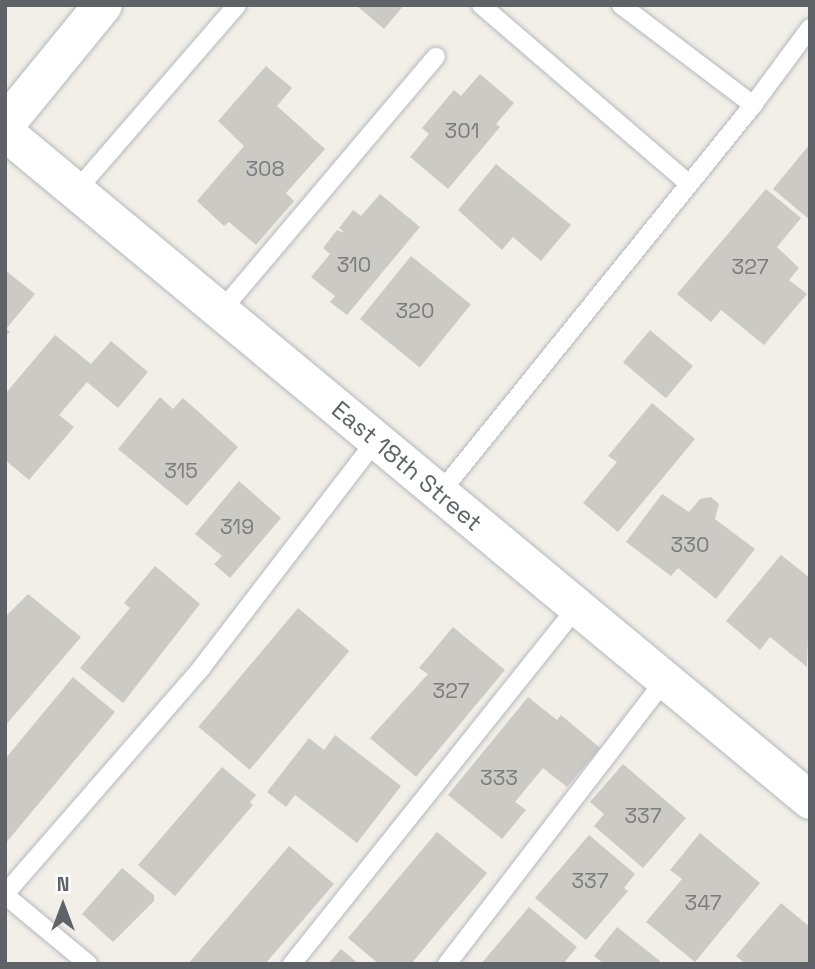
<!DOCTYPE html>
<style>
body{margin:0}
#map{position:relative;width:815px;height:969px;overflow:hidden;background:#f1efe8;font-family:"Space Grotesk",sans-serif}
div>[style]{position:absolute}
.building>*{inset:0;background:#cccac5;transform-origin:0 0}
.roads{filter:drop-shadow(0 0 2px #b5b8bc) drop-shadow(0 0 2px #b5b8bc)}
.lane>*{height:18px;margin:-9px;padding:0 9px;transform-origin:9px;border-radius:9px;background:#fff}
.street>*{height:37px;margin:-18.5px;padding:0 18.5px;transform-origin:18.5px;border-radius:18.5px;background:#fff}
.secondary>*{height:38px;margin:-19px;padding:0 19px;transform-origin:19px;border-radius:19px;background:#fff}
span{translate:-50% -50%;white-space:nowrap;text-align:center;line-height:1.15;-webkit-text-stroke:5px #fff;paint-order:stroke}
.number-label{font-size:21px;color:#7a7d7f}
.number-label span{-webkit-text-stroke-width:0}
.street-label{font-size:24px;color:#5f6368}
.frame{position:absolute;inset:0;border:7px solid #5f6368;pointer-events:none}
.north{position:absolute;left:28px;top:871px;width:70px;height:70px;-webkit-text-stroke:5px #fff;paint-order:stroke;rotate:0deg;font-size:19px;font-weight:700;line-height:28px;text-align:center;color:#5f6368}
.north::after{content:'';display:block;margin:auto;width:24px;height:32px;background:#5f6368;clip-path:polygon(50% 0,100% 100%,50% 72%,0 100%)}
</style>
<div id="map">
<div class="building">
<i style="clip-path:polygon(356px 5px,404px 5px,384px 29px)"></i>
<i style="clip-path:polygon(266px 66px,292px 88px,277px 106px,325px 149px,286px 193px,294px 201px,256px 245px,229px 222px,224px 226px,197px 201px,244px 146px,218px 121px)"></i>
<i style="clip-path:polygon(480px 74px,514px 103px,496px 124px,500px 127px,448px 189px,410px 157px,429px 134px,422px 128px,454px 90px,461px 96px)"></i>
<i style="clip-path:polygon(810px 144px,810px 220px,773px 189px)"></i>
<i style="clip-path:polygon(496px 164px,571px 225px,541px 261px,513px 237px,502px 250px,458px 210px)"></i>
<i style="clip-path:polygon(766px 189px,801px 218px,777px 247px,799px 268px,789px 280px,807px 294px,764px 345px,721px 310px,711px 322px,677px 294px)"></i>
<i style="clip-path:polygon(380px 194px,420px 227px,347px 315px,330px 302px,335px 296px,311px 277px,330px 254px,323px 248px,337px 230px,345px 233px,339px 228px,353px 210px,361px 216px)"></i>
<i style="left:411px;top:256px;width:77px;height:81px;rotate:39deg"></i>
<i style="clip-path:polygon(5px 270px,35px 294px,6px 329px,10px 332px,5px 337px)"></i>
<i style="left:650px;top:330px;width:56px;height:42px;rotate:40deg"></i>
<i style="clip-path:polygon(55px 335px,91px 364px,111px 341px,148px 372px,118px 408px,87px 382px,59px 415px,74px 427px,29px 480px,5px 460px,5px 394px)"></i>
<i style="clip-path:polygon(160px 397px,173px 409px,183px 398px,238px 447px,187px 506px,118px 449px)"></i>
<i style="clip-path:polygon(652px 403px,695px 439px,618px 532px,583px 503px,617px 462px,608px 456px)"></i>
<i style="clip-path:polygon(239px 481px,281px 518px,230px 578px,214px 564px,222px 556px,195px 534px)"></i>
<i style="clip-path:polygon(662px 494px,689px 512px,700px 499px,711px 497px,719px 504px,715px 519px,755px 549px,716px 599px,678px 568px,671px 576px,626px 542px)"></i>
<i style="clip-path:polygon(781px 555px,810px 578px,807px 667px,770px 637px,760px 650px,726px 621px)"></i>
<i style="clip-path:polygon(155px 566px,200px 604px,123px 703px,80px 668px,130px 608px,124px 603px)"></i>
<i style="clip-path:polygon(28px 594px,81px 637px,5px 726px,5px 617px)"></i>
<i style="left:298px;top:608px;width:67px;height:155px;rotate:40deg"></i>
<i style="clip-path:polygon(453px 627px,505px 670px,416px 777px,370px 738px,428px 674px,419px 668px)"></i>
<i style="clip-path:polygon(73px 677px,115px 712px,5px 844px,5px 759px)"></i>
<i style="clip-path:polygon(528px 697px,557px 720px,561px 715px,600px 748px,567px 787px,543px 768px,515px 802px,526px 810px,502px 839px,448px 795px)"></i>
<i style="clip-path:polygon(335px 735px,401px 786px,357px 843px,295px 795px,286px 807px,267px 792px,309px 738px,324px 750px)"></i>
<i style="clip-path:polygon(623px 764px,686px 818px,643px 868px,594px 826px,604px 814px,590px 802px)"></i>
<i style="clip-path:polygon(222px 767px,256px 795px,250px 802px,253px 805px,175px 896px,138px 865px)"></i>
<i style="clip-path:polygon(437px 832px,487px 873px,411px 964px,379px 964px,348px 938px)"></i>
<i style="clip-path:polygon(700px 833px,760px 883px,695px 962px,646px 922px,682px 879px,670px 870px)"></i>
<i style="clip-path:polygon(589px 835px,635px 874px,624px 888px,628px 891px,586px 940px,535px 898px)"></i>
<i style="clip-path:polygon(289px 846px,334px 884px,265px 964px,188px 964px)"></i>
<i style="clip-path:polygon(122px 868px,154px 895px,154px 901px,113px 942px,82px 914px)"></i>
<i style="clip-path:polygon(781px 903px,810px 927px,810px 964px,746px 964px,736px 956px)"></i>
<i style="clip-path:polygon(529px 907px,577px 947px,563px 964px,481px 964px)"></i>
<i style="clip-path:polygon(617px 927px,660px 961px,657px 964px,604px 964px,594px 956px)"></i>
<i style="clip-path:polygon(341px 949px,359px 964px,328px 964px)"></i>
</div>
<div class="roads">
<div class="lane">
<i style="left:481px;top:5px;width:274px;rotate:40.7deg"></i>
<i style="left:621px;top:5px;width:166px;rotate:37.1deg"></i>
<i style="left:76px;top:191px;width:246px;rotate:-49.1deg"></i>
<i style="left:221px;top:311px;width:333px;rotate:-49.8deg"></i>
<i style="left:440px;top:493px;width:499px;rotate:-51.1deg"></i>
<i style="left:753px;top:105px;width:96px;rotate:-53.5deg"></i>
<i style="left:5px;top:894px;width:301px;rotate:-49deg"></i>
<i style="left:202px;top:667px;width:286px;rotate:-52.5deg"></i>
<i style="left:5px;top:895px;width:108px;rotate:39.7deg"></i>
<i style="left:292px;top:964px;width:457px;rotate:-51.4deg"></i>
<i style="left:447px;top:964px;width:358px;rotate:-52.5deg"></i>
</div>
<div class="street">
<i style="left:5px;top:132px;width:1046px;rotate:39.69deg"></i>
</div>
<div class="secondary">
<i style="left:5px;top:125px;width:155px;rotate:-50.8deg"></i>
</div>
</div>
<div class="number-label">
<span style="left:462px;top:131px">301</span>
<span style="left:265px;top:169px">308</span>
<span style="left:354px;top:265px">310</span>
<span style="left:750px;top:267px">327</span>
<span style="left:415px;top:311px">320</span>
<span style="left:181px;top:471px">315</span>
<span style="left:237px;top:527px">319</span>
<span style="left:690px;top:545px">330</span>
<span style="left:451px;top:691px">327</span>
<span style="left:499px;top:778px">333</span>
<span style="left:643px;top:816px">337</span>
<span style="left:590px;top:881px">337</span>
<span style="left:703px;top:903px">347</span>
</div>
<div class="street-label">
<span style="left:407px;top:466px;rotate:40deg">East 18th Street</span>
</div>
<div class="frame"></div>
<div class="north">N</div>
</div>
